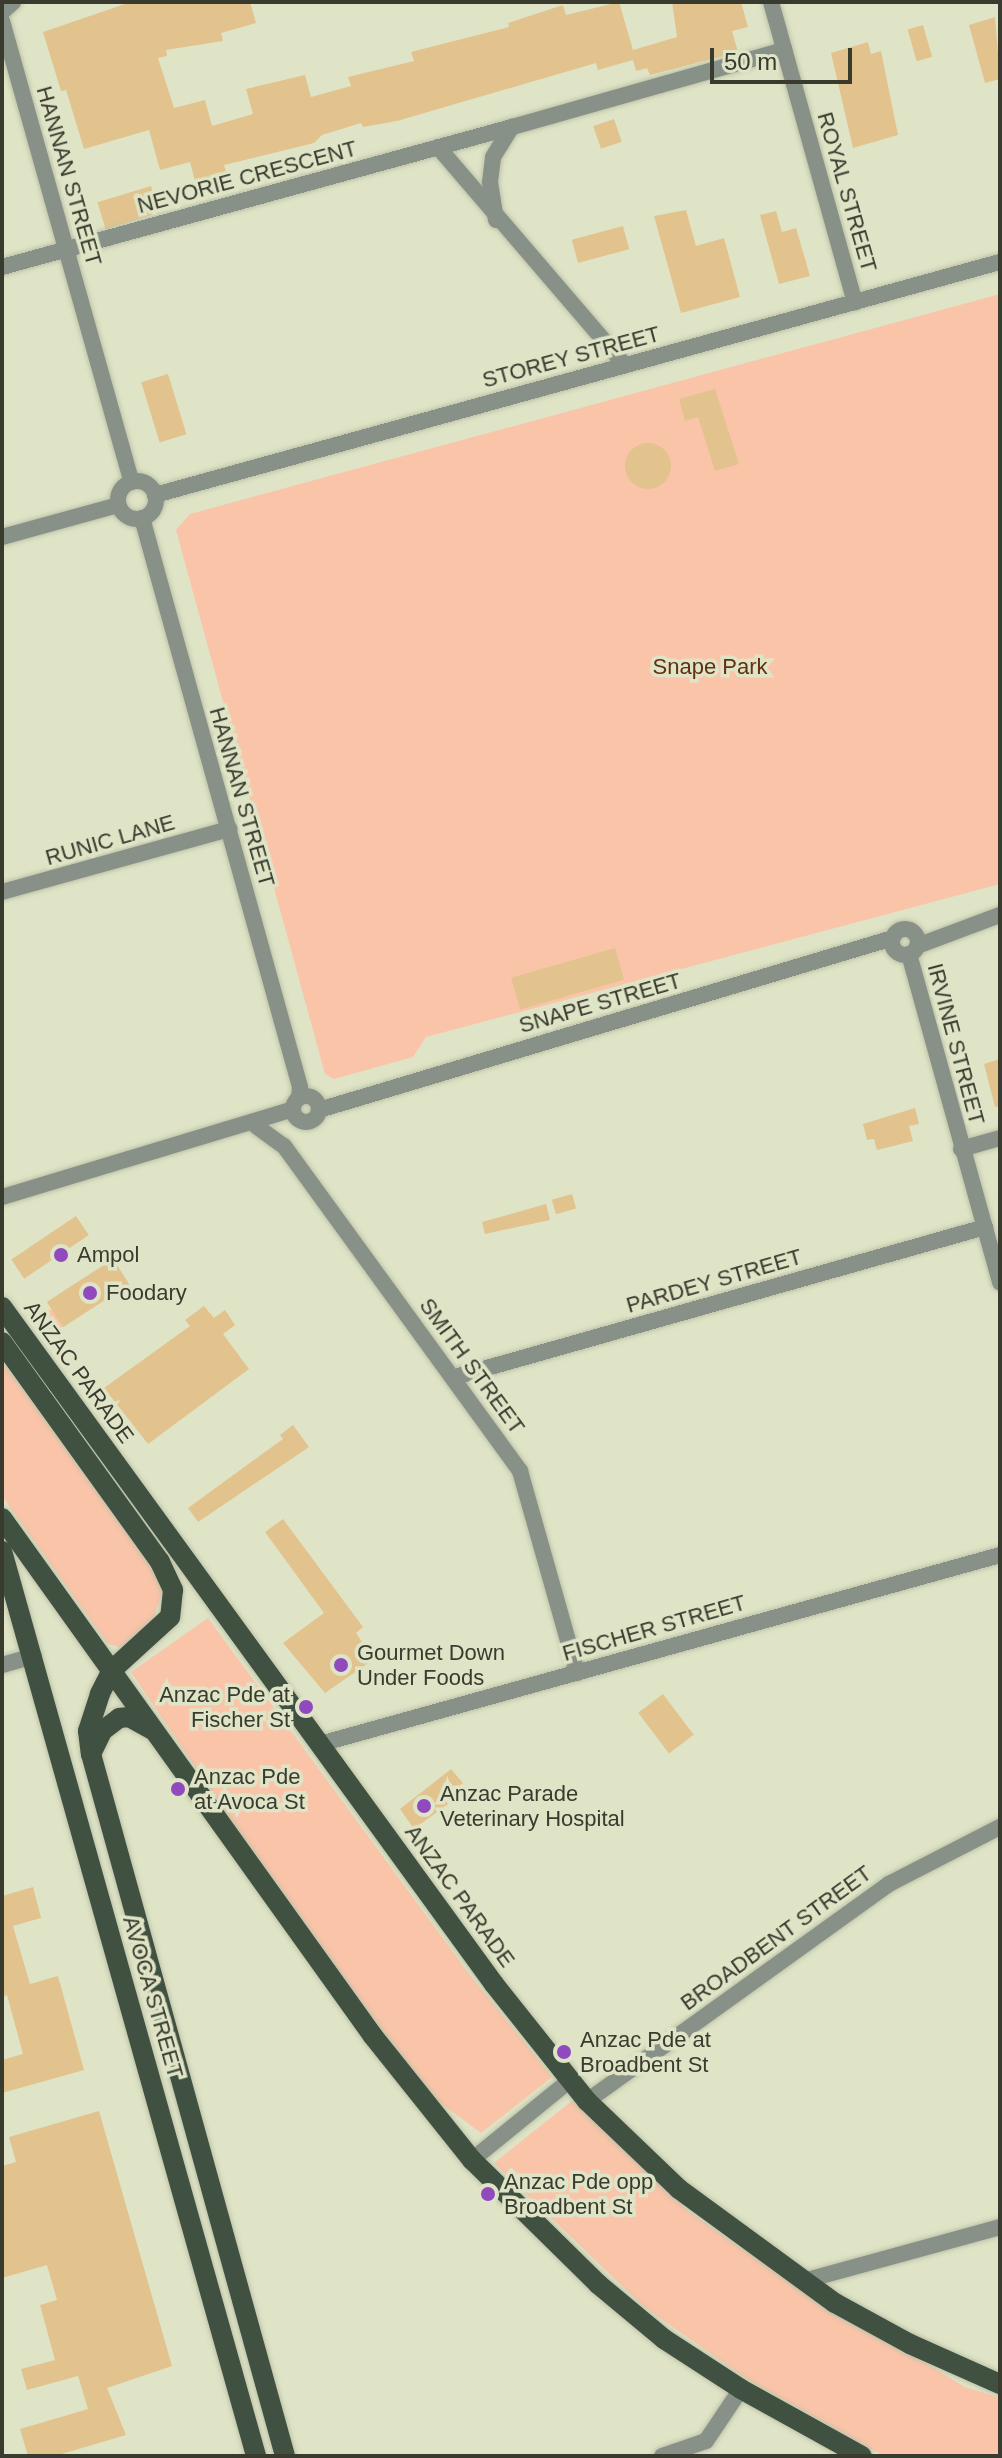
<!DOCTYPE html>
<style>
body{margin:0}
#map{position:relative;width:1002px;height:2458px;overflow:hidden;background:#dfe4c6;font-family:Helvetica,sans-serif}
div>[style]{position:absolute}
.green>*{inset:0;background:#fac4a9}
.round{border-radius:50%}
.building>*{inset:0;background:#e2c38e;transform-origin:0 0}
.roads{filter:drop-shadow(0 0 2px #bec2a8) drop-shadow(0 0 2px #bec2a8)}
.minor>*{height:16px;margin:-8px;padding:0 8px;transform-origin:8px;border-radius:8px;background:#879188}
.minor>.ring{margin:-8px;padding:0;box-sizing:content-box;background:none;border:16px solid #879188;border-radius:50%}
.tertiary>*{height:16px;margin:-8px;padding:0 8px;transform-origin:8px;border-radius:8px;background:#879188}
.tertiary>.ring{margin:-8px;padding:0;box-sizing:content-box;background:none;border:16px solid #879188;border-radius:50%}
.primary>*{height:20px;margin:-10px;padding:0 10px;transform-origin:10px;border-radius:10px;background:#405142}
.dots>*{width:22px;height:22px;translate:-50% -50%;box-sizing:border-box;border:4px solid #dfe4c6;border-radius:50%}
span{translate:-50% -50%;white-space:nowrap;text-align:center;line-height:1.15;-webkit-text-stroke:7px #dfe4c6;paint-order:stroke}
.street-label{font-size:22px;color:#393b2f}
.park-label{font-size:22px;color:#632f0f}
.poi-label{font-size:22px;color:#393b2f}
.left{translate:0 -50%;text-align:left}
.right{translate:-100% -50%;text-align:right}
.frame{position:absolute;inset:0;border:4px solid #393b2f;pointer-events:none}
.scale{position:absolute;left:710px;top:48px;width:142px;height:36px;box-sizing:border-box;border:4px solid #393b2f;border-top:0;padding-left:10px;font-size:24px;line-height:28px;white-space:nowrap;color:#393b2f;-webkit-text-stroke:6px #dfe4c6;paint-order:stroke}
</style>
<div id="map">
<div class="green">
<i style="clip-path:polygon(1000px 294px,1000px 884px,426px 1037px,413px 1057px,334px 1079px,325px 1074px,176px 530px,190px 514px)"></i>
<i class="round" style="left:39px;top:1310px;width:24px;height:24px"></i>
<i style="clip-path:polygon(2px 1361px,151px 1565px,163px 1590px,152px 1623px,120px 1647px,108px 1644px,2px 1496px)"></i>
<i style="clip-path:polygon(208px 1618px,469px 1974px,552px 2077px,481px 2133px,435px 2099px,386px 2035px,274px 1883px,131px 1672px)"></i>
<i style="clip-path:polygon(573px 2100px,688px 2211px,768px 2267px,965px 2387px,1000px 2398px,1000px 2456px,884px 2456px,750px 2381px,643px 2306px,494px 2163px)"></i>
</div>
<div class="building">
<i style="clip-path:polygon(131px 2px,250px 2px,256px 23px,221px 33px,223px 41px,166px 50px,167px 56px,158px 58px,174px 108px,205px 100px,212px 126px,253px 114px,246px 89px,305px 75px,311px 97px,351px 86px,348px 77px,414px 61px,411px 52px,509px 27px,508px 23px,563px 5px,566px 15px,619px 2px,633px 50px,677px 37px,672px 2px,741px 2px,748px 27px,732px 31px,738px 52px,650px 75px,647px 68px,636px 71px,633px 60px,598px 70px,596px 63px,397px 121px,363px 127px,361px 123px,322px 135px,314px 143px,224px 165px,229px 181px,197px 189px,190px 162px,160px 170px,149px 130px,84px 149px,66px 90px,61px 91px,43px 32px)"></i>
<i style="clip-path:polygon(995px 17px,1000px 79px,985px 83px,969px 25px)"></i>
<i style="left:923px;top:25px;width:33px;height:16px;rotate:74deg"></i>
<i style="clip-path:polygon(868px 42px,871px 54px,881px 51px,898px 135px,853px 148px,831px 53px)"></i>
<i style="left:614px;top:119px;width:24px;height:22px;rotate:71deg"></i>
<i style="left:151px;top:186px;width:28px;height:56px;rotate:73deg"></i>
<i style="clip-path:polygon(686px 210px,696px 246px,724px 238px,740px 297px,681px 313px,654px 216px)"></i>
<i style="clip-path:polygon(776px 211px,782px 232px,796px 228px,810px 276px,779px 284px,760px 215px)"></i>
<i style="left:623px;top:226px;width:24px;height:53px;rotate:75deg"></i>
<i style="left:168px;top:374px;width:63px;height:28px;rotate:73deg"></i>
<i style="clip-path:polygon(715px 389px,739px 464px,715px 471px,698px 417px,685px 421px,679px 399px)"></i>
<i class="round" style="left:625px;top:443px;width:46px;height:46px"></i>
<i style="left:615px;top:948px;width:33px;height:108px;rotate:74deg"></i>
<i style="clip-path:polygon(1000px 1059px,1000px 1106px,995px 1107px,984px 1064px)"></i>
<i style="clip-path:polygon(915px 1108px,919px 1124px,909px 1126px,913px 1141px,877px 1150px,874px 1139px,867px 1140px,863px 1124px)"></i>
<i style="left:572px;top:1194px;width:15px;height:21px;rotate:74deg"></i>
<i style="clip-path:polygon(546px 1204px,550px 1220px,485px 1234px,482px 1222px)"></i>
<i style="left:76px;top:1216px;width:23px;height:78px;rotate:56deg"></i>
<i style="left:113px;top:1259px;width:30px;height:79px;rotate:57deg"></i>
<i style="clip-path:polygon(204px 1306px,214px 1318px,225px 1310px,235px 1325px,223px 1334px,249px 1369px,148px 1444px,104px 1388px,190px 1326px,185px 1320px)"></i>
<i style="clip-path:polygon(293px 1425px,309px 1447px,198px 1522px,188px 1508px,283px 1439px,280px 1435px)"></i>
<i style="clip-path:polygon(283px 1519px,363px 1627px,356px 1633px,374px 1659px,325px 1693px,283px 1643px,324px 1613px,265px 1532px)"></i>
<i style="left:663px;top:1694px;width:51px;height:31px;rotate:53deg"></i>
<i style="clip-path:polygon(451px 1769px,463px 1783px,444px 1798px,448px 1804px,414px 1829px,400px 1809px)"></i>
<i style="clip-path:polygon(33px 1887px,41px 1918px,13px 1926px,30px 1984px,58px 1976px,84px 2070px,2px 2093px,2px 2060px,23px 2054px,7px 1995px,2px 1997px,2px 1896px)"></i>
<i style="clip-path:polygon(99px 2111px,172px 2366px,107px 2388px,126px 2435px,55px 2456px,28px 2456px,20px 2429px,88px 2409px,78px 2376px,27px 2390px,21px 2369px,55px 2360px,40px 2305px,57px 2300px,47px 2265px,2px 2278px,2px 2166px,16px 2162px,9px 2137px)"></i>
</div>
<div class="roads">
<div class="minor">
<i style="left:771px;top:2px;width:312px;rotate:74.4deg"></i>
<i style="left:2px;top:12px;width:15px;rotate:-42deg"></i>
<i style="left:2px;top:21px;width:479px;rotate:74.3deg"></i>
<i style="left:438px;top:147px;width:287px;rotate:49.4deg"></i>
<i style="left:496px;top:220px;width:38px;rotate:-99deg"></i>
<i style="left:490px;top:182px;width:25px;rotate:-83deg"></i>
<i style="left:493px;top:157px;width:36px;rotate:-58deg"></i>
<i style="left:512px;top:127px;width:283px;rotate:-15.8deg"></i>
<i style="left:2px;top:267px;width:529px;rotate:-15.35deg"></i>
<i class="ring" style="left:118px;top:481px;width:22px;height:22px"></i>
<i style="left:155px;top:495px;width:877px;rotate:-15.42deg"></i>
<i style="left:142px;top:518px;width:591px;rotate:74.48deg"></i>
<i style="left:300px;top:1087px;width:11px;rotate:95deg"></i>
<i style="left:2px;top:537px;width:120px;rotate:-15.4deg"></i>
<i style="left:2px;top:892px;width:236px;rotate:-15.5deg"></i>
<i style="left:909px;top:954px;width:341px;rotate:74.5deg"></i>
<i style="left:256px;top:1126px;width:34px;rotate:36deg"></i>
<i style="left:284px;top:1146px;width:402px;rotate:54deg"></i>
<i style="left:520px;top:1471px;width:210px;rotate:74.2deg"></i>
<i style="left:961px;top:1149px;width:41px;rotate:-15.8deg"></i>
<i style="left:455px;top:1377px;width:551px;rotate:-15.8deg"></i>
<i style="left:2px;top:1665px;width:33px;rotate:-16deg"></i>
<i style="left:320px;top:1744px;width:706px;rotate:-15.53deg"></i>
<i style="left:587px;top:2101px;width:372px;rotate:-35.7deg"></i>
<i style="left:889px;top:1884px;width:125px;rotate:-27.2deg"></i>
<i style="left:472px;top:2160px;width:125px;rotate:-39.2deg"></i>
<i style="left:803px;top:2281px;width:204px;rotate:-15.3deg"></i>
<i style="left:662px;top:2456px;width:46px;rotate:-18.8deg"></i>
<i style="left:706px;top:2441px;width:63px;rotate:-56.1deg"></i>
</div>
<div class="tertiary">
<i class="ring" style="left:892px;top:929px;width:10px;height:10px"></i>
<i style="left:917px;top:946px;width:89px;rotate:-20.5deg"></i>
<i class="ring" style="left:293px;top:1096px;width:10px;height:10px"></i>
<i style="left:319px;top:1110px;width:599px;rotate:-16.68deg"></i>
<i style="left:2px;top:1197px;width:304px;rotate:-16.8deg"></i>
</div>
<div class="primary">
<i style="left:2px;top:1307px;width:837px;rotate:53.99deg"></i>
<i style="left:494px;top:1984px;width:149px;rotate:51.5deg"></i>
<i style="left:587px;top:2101px;width:127px;rotate:43.7deg"></i>
<i style="left:679px;top:2189px;width:193px;rotate:36.2deg"></i>
<i style="left:835px;top:2303px;width:85px;rotate:28.7deg"></i>
<i style="left:910px;top:2344px;width:98px;rotate:24deg"></i>
<i style="left:2px;top:1342px;width:271px;rotate:54.3deg"></i>
<i style="left:160px;top:1562px;width:31px;rotate:65deg"></i>
<i style="left:173px;top:1590px;width:27px;rotate:96deg"></i>
<i style="left:170px;top:1617px;width:79px;rotate:137.6deg"></i>
<i style="left:112px;top:1670px;width:27px;rotate:117deg"></i>
<i style="left:100px;top:1694px;width:39px;rotate:108deg"></i>
<i style="left:88px;top:1731px;width:23px;rotate:83deg"></i>
<i style="left:91px;top:1754px;width:728px;rotate:74.55deg"></i>
<i style="left:2px;top:1518px;width:637px;rotate:54.39deg"></i>
<i style="left:373px;top:2036px;width:159px;rotate:51.4deg"></i>
<i style="left:472px;top:2160px;width:177px;rotate:44.5deg"></i>
<i style="left:598px;top:2284px;width:86px;rotate:39.8deg"></i>
<i style="left:664px;top:2339px;width:92px;rotate:33deg"></i>
<i style="left:741px;top:2389px;width:138px;rotate:29deg"></i>
<i style="left:2px;top:1551px;width:940px;rotate:74.32deg"></i>
<i style="left:91px;top:1754px;width:25px;rotate:-64deg"></i>
<i style="left:102px;top:1731px;width:21px;rotate:-37deg"></i>
<i style="left:119px;top:1718px;width:10px;rotate:-6deg"></i>
<i style="left:129px;top:1717px;width:26px;rotate:29deg"></i>
</div>
</div>
<div class="dots">
<i style="left:61px;top:1255px;background:#904abe"></i>
<i style="left:90px;top:1293px;background:#904abe"></i>
<i style="left:341px;top:1665px;background:#904abe"></i>
<i style="left:306px;top:1707px;background:#904abe"></i>
<i style="left:178px;top:1789px;background:#904abe"></i>
<i style="left:424px;top:1806px;background:#904abe"></i>
<i style="left:564px;top:2052px;background:#904abe"></i>
<i style="left:488px;top:2194px;background:#904abe"></i>
</div>
<div class="street-label">
<span style="left:69px;top:176px;rotate:74deg">HANNAN STREET</span>
<span style="left:247px;top:177px;rotate:-15deg">NEVORIE CRESCENT</span>
<span style="left:847px;top:192px;rotate:74deg">ROYAL STREET</span>
<span style="left:571px;top:357px;rotate:-15deg">STOREY STREET</span>
<span style="left:242px;top:797px;rotate:74deg">HANNAN STREET</span>
<span style="left:110px;top:840px;rotate:-16deg">RUNIC LANE</span>
<span style="left:600px;top:1003px;rotate:-16deg">SNAPE STREET</span>
<span style="left:956px;top:1044px;rotate:75deg">IRVINE STREET</span>
<span style="left:714px;top:1281px;rotate:-16deg">PARDEY STREET</span>
<span style="left:472px;top:1366px;rotate:54deg">SMITH STREET</span>
<span style="left:79px;top:1372px;rotate:54deg">ANZAC PARADE</span>
<span style="left:654px;top:1628px;rotate:-16deg">FISCHER STREET</span>
<span style="left:460px;top:1896px;rotate:54deg">ANZAC PARADE</span>
<span style="left:776px;top:1938px;rotate:-36deg">BROADBENT STREET</span>
<span style="left:153px;top:1997px;rotate:74deg">AVOCA STREET</span>
</div>
<div class="park-label">
<span style="left:710px;top:667px">Snape Park</span>
</div>
<div class="poi-label">
<span class="left" style="left:77px;top:1255px">Ampol</span>
<span class="left" style="left:106px;top:1293px">Foodary</span>
<span class="left" style="left:357px;top:1665px">Gourmet Down<br>Under Foods</span>
<span class="right" style="left:290px;top:1707px">Anzac Pde at<br>Fischer St</span>
<span class="left" style="left:194px;top:1789px">Anzac Pde<br>at Avoca St</span>
<span class="left" style="left:440px;top:1806px">Anzac Parade<br>Veterinary Hospital</span>
<span class="left" style="left:580px;top:2052px">Anzac Pde at<br>Broadbent St</span>
<span class="left" style="left:504px;top:2194px">Anzac Pde opp<br>Broadbent St</span>
</div>
<div class="frame"></div>
<div class="scale">50 m</div>
</div>
